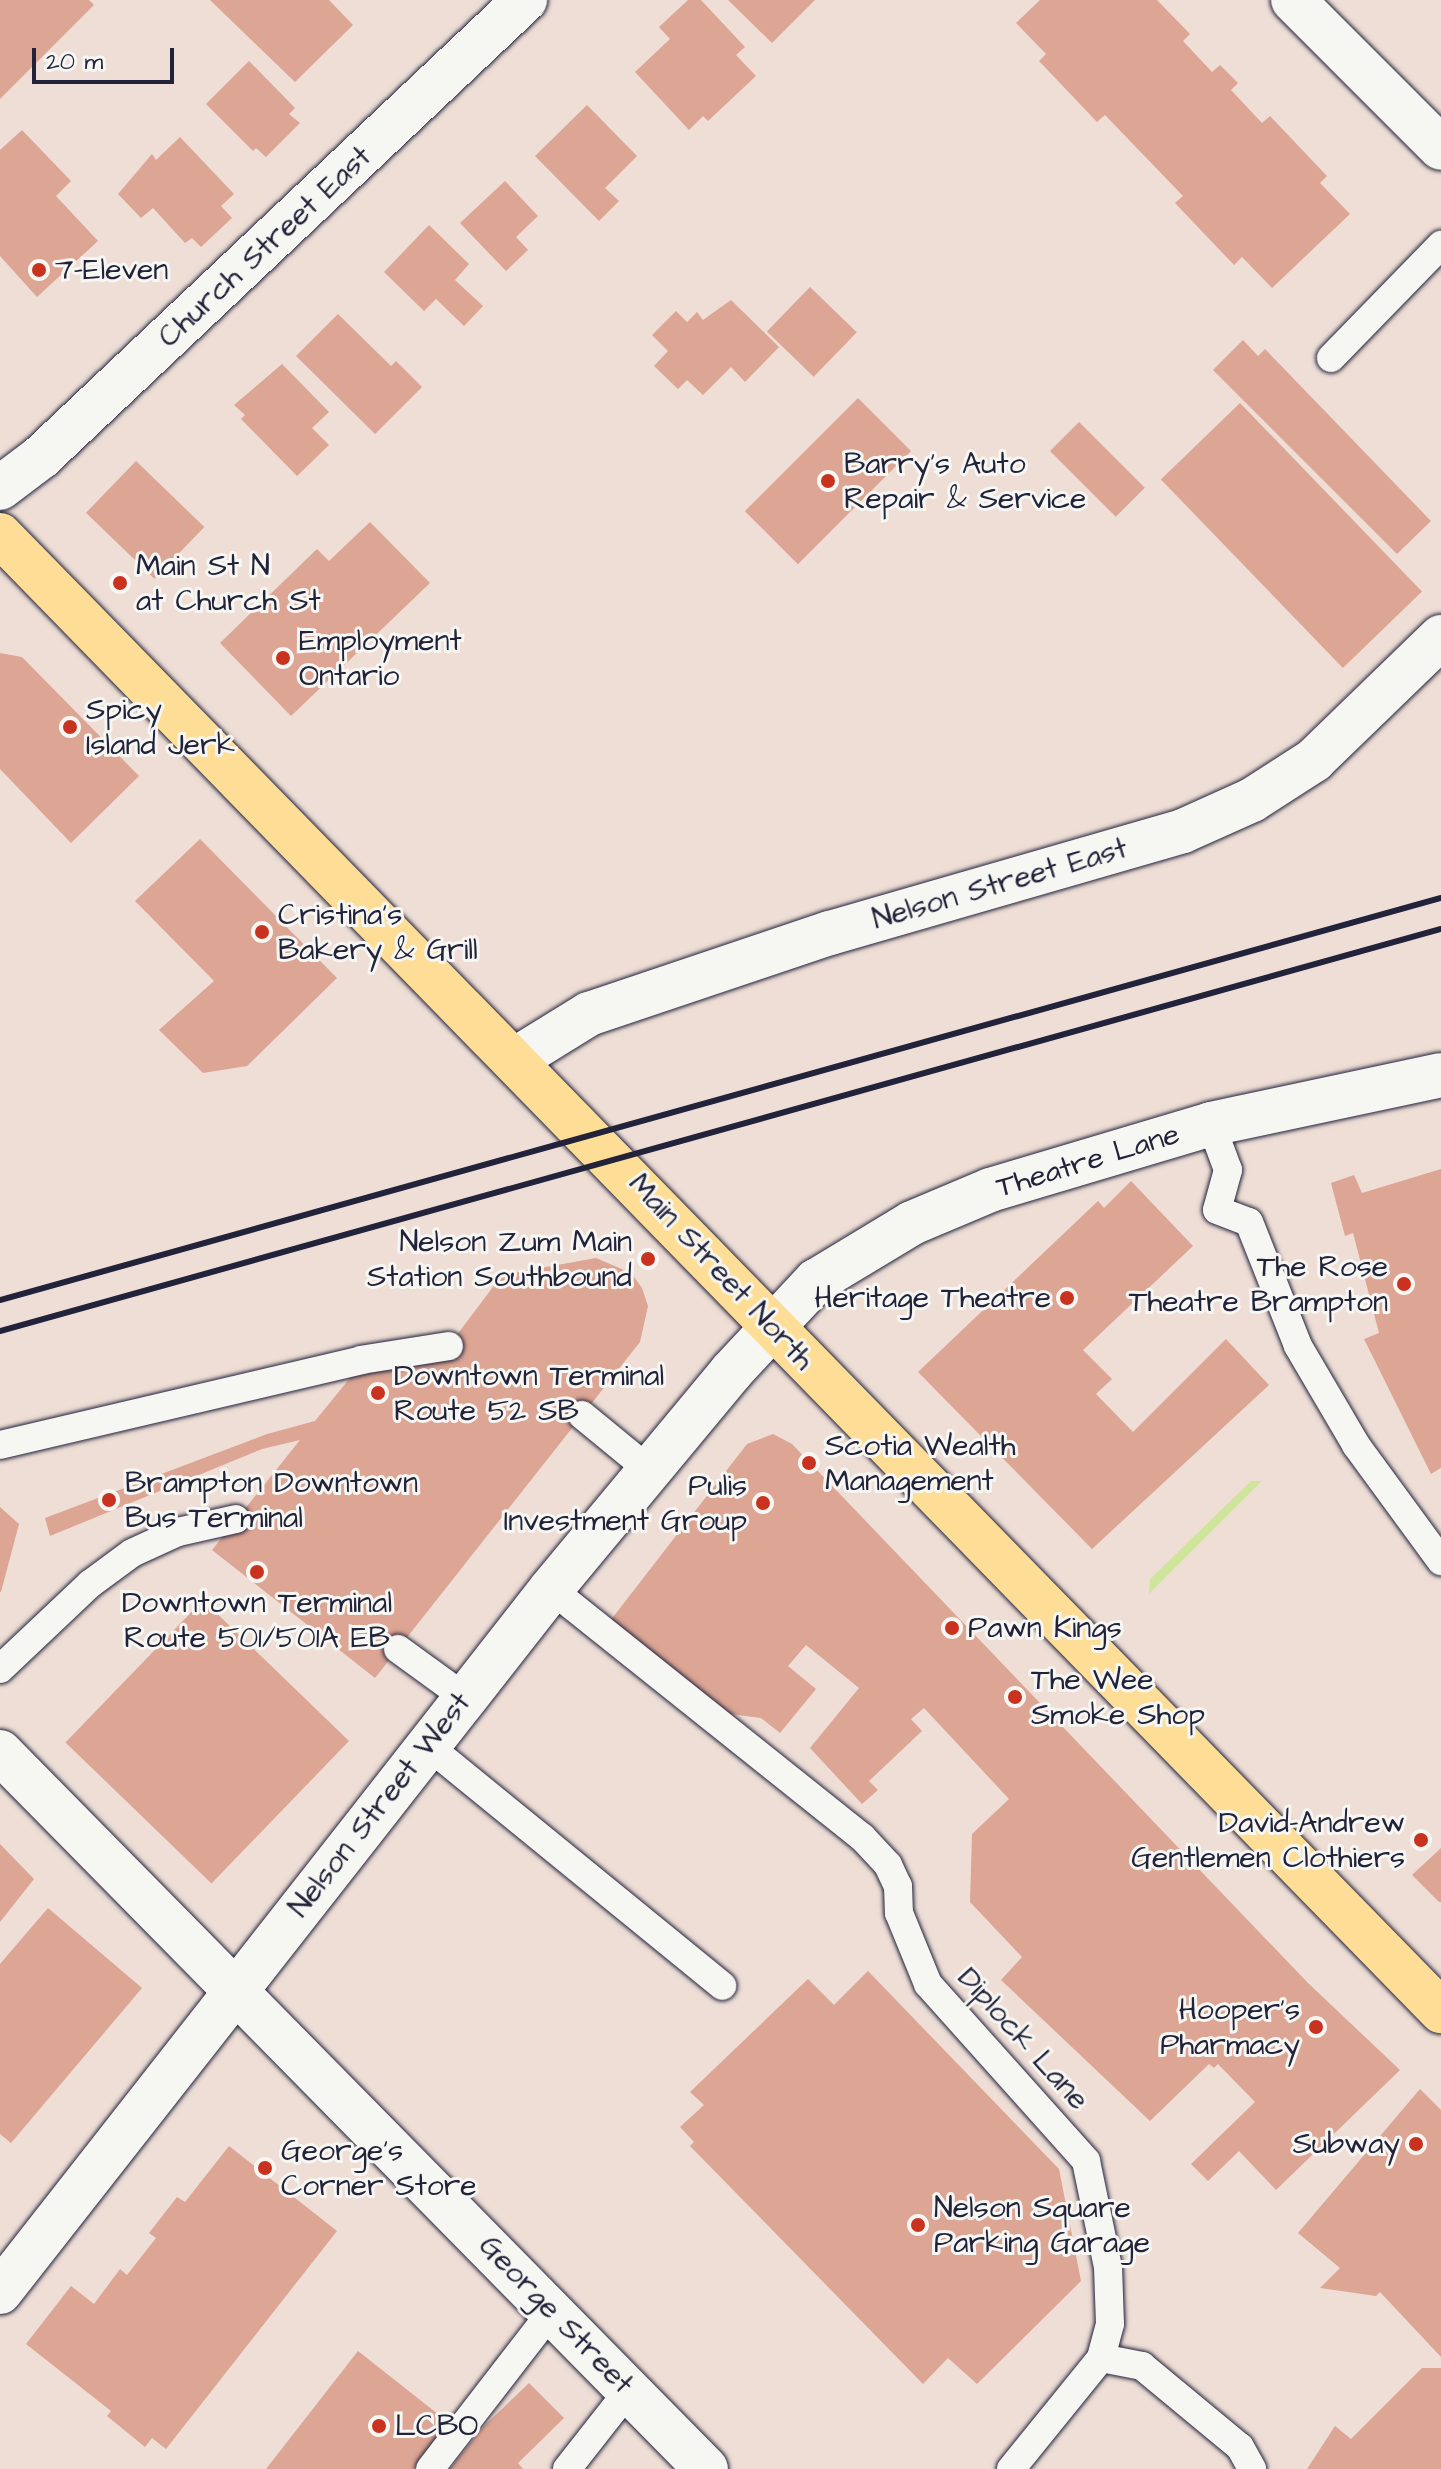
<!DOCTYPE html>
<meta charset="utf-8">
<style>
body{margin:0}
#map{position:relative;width:1441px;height:2469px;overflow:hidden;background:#eeded6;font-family:"Architects Daughter",sans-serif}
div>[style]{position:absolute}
.green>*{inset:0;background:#cee59b}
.building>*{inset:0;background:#dca594;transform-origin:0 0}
.roads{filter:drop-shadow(0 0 2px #22223b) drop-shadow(0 0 2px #22223b)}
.service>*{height:28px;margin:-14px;padding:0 14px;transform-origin:14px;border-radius:14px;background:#f6f6f2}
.minor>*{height:44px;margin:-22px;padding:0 22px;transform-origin:22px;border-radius:22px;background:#f6f6f2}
.primary>*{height:44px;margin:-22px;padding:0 22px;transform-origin:22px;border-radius:22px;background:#fede96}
.rail>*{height:6px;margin:-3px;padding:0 3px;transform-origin:3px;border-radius:3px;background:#22223b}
.dots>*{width:22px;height:22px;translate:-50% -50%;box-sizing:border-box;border:4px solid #f6f6f2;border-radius:50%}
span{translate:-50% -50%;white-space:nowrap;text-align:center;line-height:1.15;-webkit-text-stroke:6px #f6f6f2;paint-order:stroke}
.street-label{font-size:30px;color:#22223b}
.poi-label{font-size:30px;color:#22223b}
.left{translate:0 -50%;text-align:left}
.right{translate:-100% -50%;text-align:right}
.scale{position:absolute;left:32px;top:48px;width:142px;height:36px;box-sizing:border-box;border:4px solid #22223b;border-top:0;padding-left:10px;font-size:24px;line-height:28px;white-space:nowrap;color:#22223b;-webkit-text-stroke:6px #f6f6f2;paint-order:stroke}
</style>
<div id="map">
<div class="green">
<i style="clip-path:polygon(1251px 1481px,1262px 1481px,1149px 1594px,1150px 1579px)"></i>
</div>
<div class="building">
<i style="clip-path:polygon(0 0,89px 0,94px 5px,0 99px)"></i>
<i style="clip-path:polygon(210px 0,329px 0,353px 25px,295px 82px)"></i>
<i style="clip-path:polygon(688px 0,701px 0,745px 47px,736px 55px,756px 76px,708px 121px,703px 116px,689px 130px,635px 72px,670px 39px,659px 27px)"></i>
<i style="clip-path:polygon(728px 0,815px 0,772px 43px)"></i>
<i style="clip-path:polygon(1040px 0,1157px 0,1190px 34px,1183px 41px,1212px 72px,1220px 65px,1238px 83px,1231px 90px,1262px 123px,1270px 116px,1327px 176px,1320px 183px,1350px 214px,1272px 288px,1242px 257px,1234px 265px,1175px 203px,1183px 196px,1105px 115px,1097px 122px,1039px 61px,1046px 54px,1016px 23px)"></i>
<i style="clip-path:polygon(249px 61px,295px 108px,289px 114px,300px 123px,266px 157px,256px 148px,253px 151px,206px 104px)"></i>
<i style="clip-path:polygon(587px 105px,637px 156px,605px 188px,619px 201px,599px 221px,535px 156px)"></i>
<i style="clip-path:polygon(22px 130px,71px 181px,56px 196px,98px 241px,37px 297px,0 256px,0 150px)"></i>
<i style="clip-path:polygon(180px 137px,234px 194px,221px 206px,232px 218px,201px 247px,192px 238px,185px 243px,153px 208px,141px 218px,118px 194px,152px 154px,156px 160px)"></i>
<i style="clip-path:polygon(505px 181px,538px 216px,516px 237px,528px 250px,506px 271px,460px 223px)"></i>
<i style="clip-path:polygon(429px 225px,469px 264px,455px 280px,483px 306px,464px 326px,436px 299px,424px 311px,384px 272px)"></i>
<i style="left:810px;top:287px;width:65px;height:62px;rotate:44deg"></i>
<i style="clip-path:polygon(731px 300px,779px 347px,745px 382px,731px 367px,703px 395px,687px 380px,678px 389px,654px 366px,668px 351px,652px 335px,676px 311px,687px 322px,697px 312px,703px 320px)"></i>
<i style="clip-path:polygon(338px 314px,391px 366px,396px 361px,422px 387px,375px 434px,296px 356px)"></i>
<i style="clip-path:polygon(1243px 340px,1258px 356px,1265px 349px,1431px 521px,1397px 554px,1213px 370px)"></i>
<i style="clip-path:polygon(282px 364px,329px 412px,312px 428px,329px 445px,297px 476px,241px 419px,245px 415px,234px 405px)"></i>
<i style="left:858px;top:398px;width:75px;height:160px;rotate:45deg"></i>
<i style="left:1240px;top:403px;width:262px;height:110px;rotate:46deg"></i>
<i style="left:1079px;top:422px;width:93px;height:41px;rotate:45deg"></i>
<i style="left:136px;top:461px;width:95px;height:72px;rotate:44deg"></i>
<i style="clip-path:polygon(370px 522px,430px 583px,291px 716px,220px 643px,317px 549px,329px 561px)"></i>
<i style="clip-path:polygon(0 653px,22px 657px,139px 776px,71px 843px,0 769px)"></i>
<i style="clip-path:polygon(200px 839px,337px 978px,247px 1066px,203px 1073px,159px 1030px,214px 981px,135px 901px)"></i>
<i style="clip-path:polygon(1441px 1169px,1441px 1468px,1431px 1474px,1364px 1339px,1379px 1333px,1353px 1233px,1345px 1236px,1331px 1183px,1354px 1175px,1362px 1193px)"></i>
<i style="clip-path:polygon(1131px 1181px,1193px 1246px,1083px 1350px,1112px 1379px,1096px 1394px,1133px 1432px,1226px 1339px,1269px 1385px,1092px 1549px,918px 1372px,1098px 1201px,1104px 1208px)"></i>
<i style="clip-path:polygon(596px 1258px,631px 1273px,642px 1288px,648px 1306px,640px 1342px,375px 1678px,212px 1550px,300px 1440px,262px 1449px,50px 1536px,45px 1518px,267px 1434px,315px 1421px,363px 1362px,444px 1352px,502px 1275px)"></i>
<i style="clip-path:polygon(773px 1434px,792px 1444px,1308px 1983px,1400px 2070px,1276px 2190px,1239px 2151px,1208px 2181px,1191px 2164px,1255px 2102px,1218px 2064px,1214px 2068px,1209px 2064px,1150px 2121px,1001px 1980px,1022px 1957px,970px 1902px,972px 1834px,1009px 1799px,924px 1708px,911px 1719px,922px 1731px,869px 1781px,878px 1790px,862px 1804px,810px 1748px,859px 1688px,806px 1645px,788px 1666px,816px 1689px,780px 1733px,761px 1718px,730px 1714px,610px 1621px,747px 1444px)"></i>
<i style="clip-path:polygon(0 1507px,19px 1524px,1px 1592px,0 1592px)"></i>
<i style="left:203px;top:1600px;width:203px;height:198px;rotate:44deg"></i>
<i style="clip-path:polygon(0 1844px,34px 1879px,0 1922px)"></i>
<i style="clip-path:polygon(1441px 1848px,1441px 1902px,1439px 1902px,1412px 1875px)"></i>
<i style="clip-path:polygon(48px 1908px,142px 1988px,11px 2143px,0 2134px,0 1964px)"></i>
<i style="clip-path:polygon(868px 1971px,1059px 2169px,1081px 2281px,977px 2384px,948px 2358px,923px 2384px,690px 2146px,694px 2142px,680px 2127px,704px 2105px,690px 2092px,808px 1979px,834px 2005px)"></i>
<i style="clip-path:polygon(1420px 2089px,1441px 2110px,1441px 2357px,1380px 2292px,1376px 2296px,1320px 2288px,1340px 2268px,1298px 2233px)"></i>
<i style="clip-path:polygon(229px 2146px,337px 2231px,166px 2449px,152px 2438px,145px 2447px,107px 2416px,111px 2411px,26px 2344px,71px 2286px,94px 2304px,120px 2269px,127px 2275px,156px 2238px,149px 2233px,177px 2197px,185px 2202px)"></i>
<i style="clip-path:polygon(358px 2351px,448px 2422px,413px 2469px,266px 2469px)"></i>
<i style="clip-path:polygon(1422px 2368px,1441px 2368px,1441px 2469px,1307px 2469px,1335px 2426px,1351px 2439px)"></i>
<i style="clip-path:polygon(529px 2383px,564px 2418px,518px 2463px,523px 2469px,450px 2469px,484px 2426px)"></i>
</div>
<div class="roads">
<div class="service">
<i style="left:1331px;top:358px;width:158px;rotate:-45.8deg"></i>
<i style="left:1211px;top:1124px;width:49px;rotate:69.7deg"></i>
<i style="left:1228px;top:1170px;width:41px;rotate:105.4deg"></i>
<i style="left:1217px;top:1210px;width:34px;rotate:21deg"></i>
<i style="left:1249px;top:1222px;width:133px;rotate:68.4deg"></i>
<i style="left:1298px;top:1346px;width:115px;rotate:59.6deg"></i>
<i style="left:1356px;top:1445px;width:144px;rotate:53.8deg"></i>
<i style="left:582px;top:1415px;width:87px;rotate:39.4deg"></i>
<i style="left:0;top:1445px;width:371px;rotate:-13.2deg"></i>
<i style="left:361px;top:1360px;width:89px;rotate:-9deg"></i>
<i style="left:551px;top:1589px;width:398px;rotate:38.6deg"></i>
<i style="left:862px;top:1837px;width:38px;rotate:47deg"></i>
<i style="left:888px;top:1865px;width:23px;rotate:65deg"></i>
<i style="left:898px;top:1886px;width:27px;rotate:88deg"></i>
<i style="left:899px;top:1913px;width:77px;rotate:67.8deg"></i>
<i style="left:928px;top:1984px;width:237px;rotate:48.2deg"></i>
<i style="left:1086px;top:2161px;width:108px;rotate:78.3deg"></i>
<i style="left:1108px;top:2267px;width:57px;rotate:88deg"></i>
<i style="left:1110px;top:2324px;width:35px;rotate:105deg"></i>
<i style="left:1101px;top:2358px;width:143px;rotate:129deg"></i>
<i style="left:398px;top:1649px;width:82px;rotate:36deg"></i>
<i style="left:0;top:1669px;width:124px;rotate:-43.4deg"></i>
<i style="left:90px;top:1584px;width:52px;rotate:-36.4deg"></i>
<i style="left:132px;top:1553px;width:51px;rotate:-24.5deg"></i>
<i style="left:178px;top:1532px;width:59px;rotate:-12.6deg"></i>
<i style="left:427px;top:1745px;width:381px;rotate:39.2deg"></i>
<i style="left:1101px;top:2358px;width:42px;rotate:11deg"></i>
<i style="left:1142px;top:2366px;width:127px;rotate:39.6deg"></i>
<i style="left:1240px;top:2447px;width:25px;rotate:61deg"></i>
<i style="left:430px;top:2469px;width:200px;rotate:-52.3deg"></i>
<i style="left:567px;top:2469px;width:100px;rotate:-51.9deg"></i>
</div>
<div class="minor">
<i style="left:1293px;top:0;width:209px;rotate:45deg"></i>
<i style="left:0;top:488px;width:51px;rotate:-37.1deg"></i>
<i style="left:41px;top:457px;width:666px;rotate:-43.36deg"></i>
<i style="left:516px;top:1059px;width:86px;rotate:-31.7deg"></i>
<i style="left:589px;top:1014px;width:254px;rotate:-18.6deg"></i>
<i style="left:830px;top:933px;width:367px;rotate:-16.1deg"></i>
<i style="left:1183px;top:831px;width:76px;rotate:-24.2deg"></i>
<i style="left:1252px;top:800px;width:74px;rotate:-32.8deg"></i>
<i style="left:1314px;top:760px;width:177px;rotate:-44.1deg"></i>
<i style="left:0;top:1752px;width:1006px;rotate:45.44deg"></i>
<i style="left:0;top:2292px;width:893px;rotate:-51.91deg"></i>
<i style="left:551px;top:1589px;width:282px;rotate:-50.3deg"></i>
<i style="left:731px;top:1372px;width:125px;rotate:-47deg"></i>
<i style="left:816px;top:1281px;width:112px;rotate:-31.1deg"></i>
<i style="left:912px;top:1223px;width:85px;rotate:-22.9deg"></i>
<i style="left:990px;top:1190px;width:231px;rotate:-16.6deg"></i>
<i style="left:1211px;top:1124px;width:235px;rotate:-12deg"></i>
</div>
<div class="primary">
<i style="left:0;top:535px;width:2063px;rotate:45.69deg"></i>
</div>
</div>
<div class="rail">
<i style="left:0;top:1300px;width:1496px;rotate:-15.59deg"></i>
<i style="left:0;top:1331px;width:1496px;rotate:-15.59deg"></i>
</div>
<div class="dots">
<i style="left:39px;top:270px;background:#c8321e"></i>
<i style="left:828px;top:481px;background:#c8321e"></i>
<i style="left:120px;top:583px;background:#c8321e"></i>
<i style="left:283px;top:658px;background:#c8321e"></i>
<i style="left:70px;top:727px;background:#c8321e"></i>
<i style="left:262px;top:932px;background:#c8321e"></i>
<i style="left:648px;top:1259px;background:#c8321e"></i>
<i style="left:1404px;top:1284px;background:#c8321e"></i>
<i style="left:1067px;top:1298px;background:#c8321e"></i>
<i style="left:378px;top:1393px;background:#c8321e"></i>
<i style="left:809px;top:1463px;background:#c8321e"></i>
<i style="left:109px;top:1500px;background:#c8321e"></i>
<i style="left:763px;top:1503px;background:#c8321e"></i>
<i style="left:257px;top:1572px;background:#c8321e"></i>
<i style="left:952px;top:1628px;background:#c8321e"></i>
<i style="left:1015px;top:1697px;background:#c8321e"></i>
<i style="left:1421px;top:1840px;background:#c8321e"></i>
<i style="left:1316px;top:2027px;background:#c8321e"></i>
<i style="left:1416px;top:2144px;background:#c8321e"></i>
<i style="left:265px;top:2168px;background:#c8321e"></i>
<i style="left:918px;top:2225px;background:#c8321e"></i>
<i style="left:379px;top:2426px;background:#c8321e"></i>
</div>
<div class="street-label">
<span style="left:265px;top:247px;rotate:-43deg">Church Street East</span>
<span style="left:1000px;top:884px;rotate:-16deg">Nelson Street East</span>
<span style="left:1088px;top:1161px;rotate:-17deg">Theatre Lane</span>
<span style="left:721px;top:1272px;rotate:47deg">Main Street North</span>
<span style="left:380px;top:1805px;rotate:-52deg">Nelson Street West</span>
<span style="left:1023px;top:2039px;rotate:48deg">Diplock Lane</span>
<span style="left:556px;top:2315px;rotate:46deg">George Street</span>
</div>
<div class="poi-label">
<span class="left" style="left:55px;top:270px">7-Eleven</span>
<span class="left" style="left:844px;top:481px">Barry’s Auto<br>Repair &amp; Service</span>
<span class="left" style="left:136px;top:583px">Main St N<br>at Church St</span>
<span class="left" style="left:299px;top:658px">Employment<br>Ontario</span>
<span class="left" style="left:86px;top:727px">Spicy<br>Island Jerk</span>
<span class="left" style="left:278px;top:932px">Cristina's<br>Bakery &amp; Grill</span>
<span class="right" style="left:632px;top:1259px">Nelson Zum Main<br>Station Southbound</span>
<span class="right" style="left:1388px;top:1284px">The Rose<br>Theatre Brampton</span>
<span class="right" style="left:1051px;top:1298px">Heritage Theatre</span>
<span class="left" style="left:394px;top:1393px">Downtown Terminal<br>Route 52 SB</span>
<span class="left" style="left:825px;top:1463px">Scotia Wealth<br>Management</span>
<span class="left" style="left:125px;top:1500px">Brampton Downtown<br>Bus Terminal</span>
<span class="right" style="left:747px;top:1503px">Pulis<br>Investment Group</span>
<span style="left:257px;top:1620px">Downtown Terminal<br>Route 501/501A EB</span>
<span class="left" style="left:968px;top:1628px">Pawn Kings</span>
<span class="left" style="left:1031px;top:1697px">The Wee<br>Smoke Shop</span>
<span class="right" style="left:1405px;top:1840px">David-Andrew<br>Gentlemen Clothiers</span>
<span class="right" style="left:1300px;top:2027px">Hooper's<br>Pharmacy</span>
<span class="right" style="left:1400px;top:2144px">Subway</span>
<span class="left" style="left:281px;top:2168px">George’s<br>Corner Store</span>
<span class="left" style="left:934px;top:2225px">Nelson Square<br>Parking Garage</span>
<span class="left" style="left:395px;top:2426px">LCBO</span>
</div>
<div class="scale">20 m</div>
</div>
